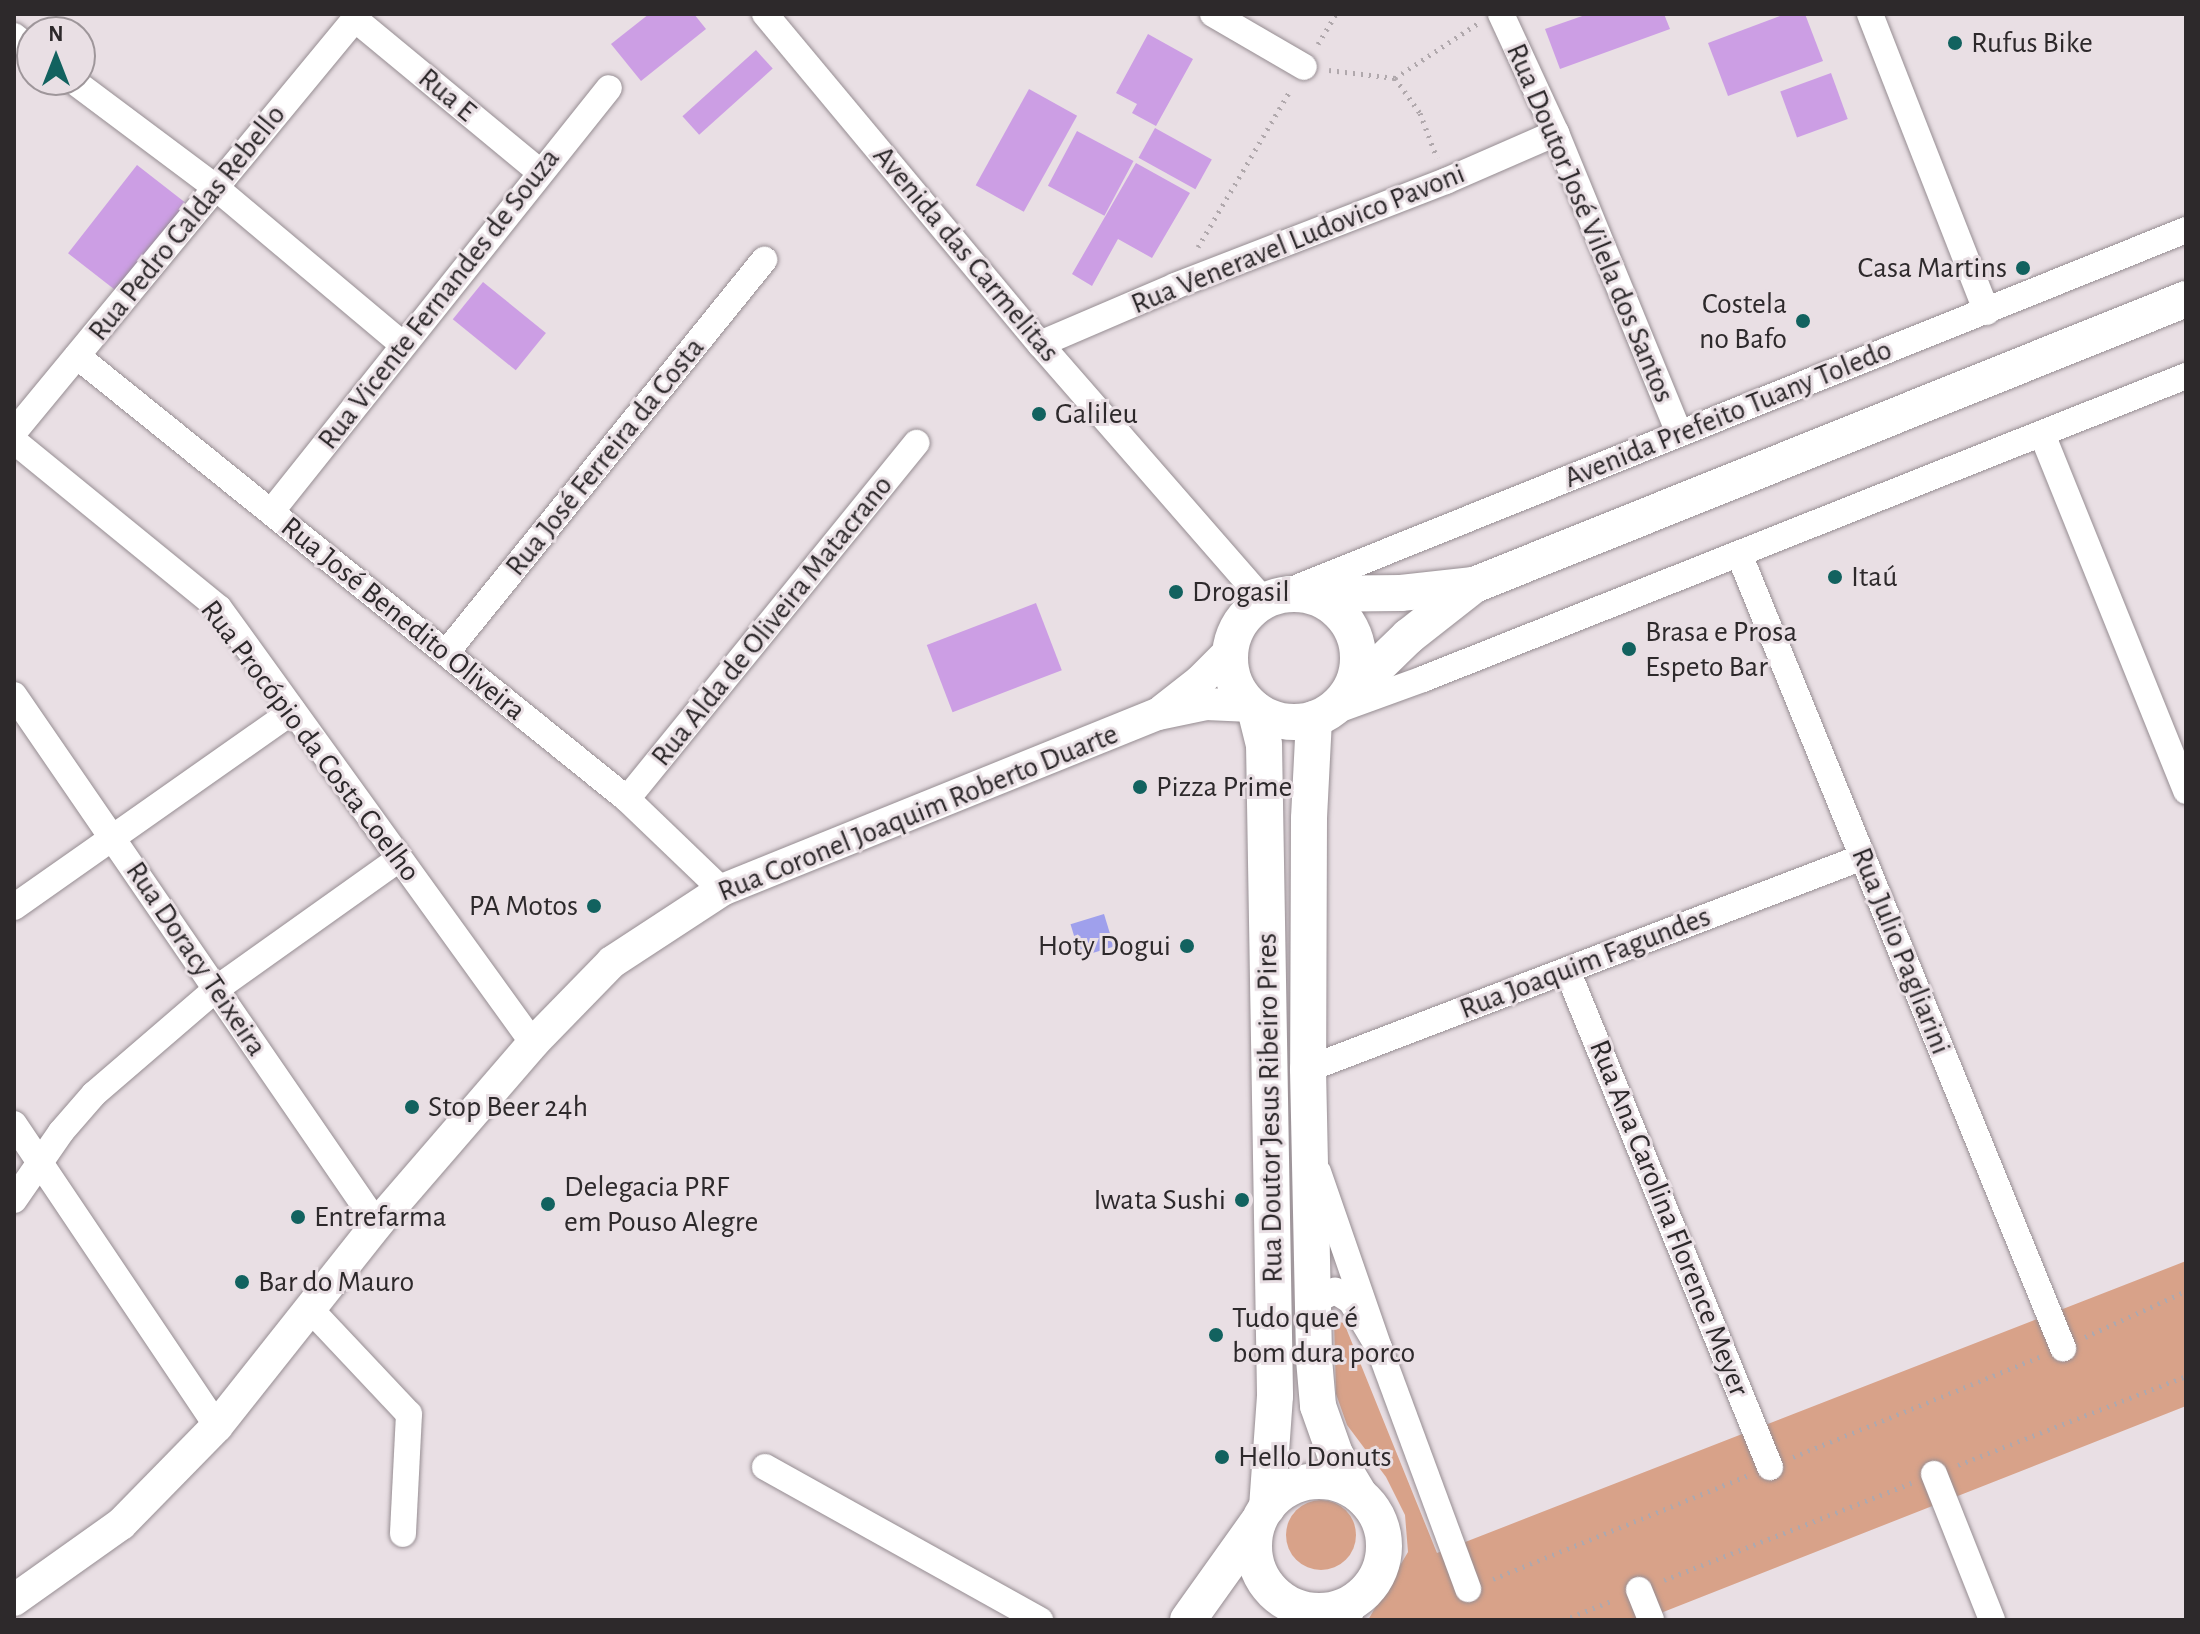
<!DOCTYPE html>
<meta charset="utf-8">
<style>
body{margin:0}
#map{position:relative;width:2200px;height:1634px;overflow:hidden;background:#e9dfe4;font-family:"Alegreya Sans",sans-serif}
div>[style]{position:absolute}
.green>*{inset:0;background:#d8a289}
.round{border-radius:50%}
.water>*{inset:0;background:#9fa0ec;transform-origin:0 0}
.building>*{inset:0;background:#cc9ee4;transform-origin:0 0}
.path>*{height:5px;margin-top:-2.5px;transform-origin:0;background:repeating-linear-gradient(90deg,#b0a8ac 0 2px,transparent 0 8px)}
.roads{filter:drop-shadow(0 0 2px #968d92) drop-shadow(0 0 2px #968d92)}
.minor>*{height:26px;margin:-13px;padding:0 13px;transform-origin:13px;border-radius:13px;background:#fff}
.tertiary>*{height:32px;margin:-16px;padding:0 16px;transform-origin:16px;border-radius:16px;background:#fff}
.secondary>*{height:36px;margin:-18px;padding:0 18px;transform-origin:18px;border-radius:18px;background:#fff}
.secondary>.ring{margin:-18px;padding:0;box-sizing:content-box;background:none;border:36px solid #fff;border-radius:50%}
.dots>*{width:22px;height:22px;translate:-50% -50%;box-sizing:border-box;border:4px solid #e9dfe4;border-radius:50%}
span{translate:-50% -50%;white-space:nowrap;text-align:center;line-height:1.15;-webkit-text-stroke:6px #e9dfe4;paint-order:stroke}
.poi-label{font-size:30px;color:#2d292b}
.left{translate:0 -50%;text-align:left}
.right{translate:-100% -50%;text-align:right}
.street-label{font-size:30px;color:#2d292b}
.frame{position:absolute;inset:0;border:16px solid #2d292b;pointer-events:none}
.north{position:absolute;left:16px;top:16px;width:80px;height:80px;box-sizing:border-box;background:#e9dfe4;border:2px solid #9e969a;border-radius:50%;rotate:0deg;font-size:22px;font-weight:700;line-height:32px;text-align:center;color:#2d292b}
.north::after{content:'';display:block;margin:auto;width:28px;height:36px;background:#12625f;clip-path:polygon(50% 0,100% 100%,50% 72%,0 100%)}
</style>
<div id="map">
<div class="green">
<i style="clip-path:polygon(2186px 1261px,2186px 1406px,1643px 1620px,1368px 1620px,1408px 1552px,1405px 1515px,1386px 1477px,1347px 1425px,1336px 1394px,1334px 1321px,1344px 1323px,1437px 1553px)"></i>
<i class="round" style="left:1286px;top:1500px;width:70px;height:70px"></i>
</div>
<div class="water">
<i style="left:1104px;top:914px;width:34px;height:35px;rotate:73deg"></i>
</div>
<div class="building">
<i style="clip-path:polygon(649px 14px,694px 14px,706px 29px,641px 81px,611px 44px)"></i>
<i style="clip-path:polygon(1588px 14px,1664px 14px,1670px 29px,1560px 69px,1545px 29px)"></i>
<i style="clip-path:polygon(1785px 14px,1805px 14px,1823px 61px,1728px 96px,1708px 43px)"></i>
<i style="clip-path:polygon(1148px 34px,1193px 59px,1156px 126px,1132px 113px,1137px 104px,1116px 93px)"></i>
<i style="left:756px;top:50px;width:25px;height:99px;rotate:48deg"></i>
<i style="left:1831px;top:73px;width:49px;height:54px;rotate:70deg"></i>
<i style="left:1029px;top:89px;width:55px;height:110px;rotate:29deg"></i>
<i style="left:1155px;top:128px;width:65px;height:34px;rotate:29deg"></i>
<i style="left:1077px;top:131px;width:64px;height:62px;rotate:28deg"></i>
<i style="clip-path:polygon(1136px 163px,1190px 193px,1152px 258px,1118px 239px,1092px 286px,1072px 274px)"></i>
<i style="left:137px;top:165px;width:68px;height:112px;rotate:38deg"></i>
<i style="left:483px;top:282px;width:81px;height:48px;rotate:39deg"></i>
<i style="left:1036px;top:603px;width:72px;height:117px;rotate:69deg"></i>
</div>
<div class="path">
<i style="left:1318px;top:44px;width:35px;rotate:-59deg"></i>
<i style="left:1329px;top:70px;width:66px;rotate:6.9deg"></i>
<i style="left:1395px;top:78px;width:43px;rotate:54.5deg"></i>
<i style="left:1420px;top:113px;width:48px;rotate:69.3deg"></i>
<i style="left:1395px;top:78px;width:100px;rotate:-33.5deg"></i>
<i style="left:1198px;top:247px;width:181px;rotate:-59.5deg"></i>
<i style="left:2085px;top:1337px;width:111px;rotate:-24.5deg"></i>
<i style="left:1793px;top:1457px;width:266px;rotate:-22.1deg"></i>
<i style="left:1958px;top:1465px;width:245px;rotate:-21.3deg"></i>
<i style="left:1493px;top:1579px;width:274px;rotate:-22.1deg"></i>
<i style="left:1664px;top:1580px;width:266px;rotate:-21.4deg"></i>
<i style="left:1563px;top:1620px;width:55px;rotate:-21.4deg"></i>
</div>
<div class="roads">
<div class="minor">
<i style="left:765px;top:14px;width:430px;rotate:50.2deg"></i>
<i style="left:1040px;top:344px;width:341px;rotate:48.9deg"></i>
<i style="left:1213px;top:14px;width:105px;rotate:30.2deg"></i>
<i style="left:1501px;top:14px;width:131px;rotate:65.2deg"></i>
<i style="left:1556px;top:133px;width:324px;rotate:67.7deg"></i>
<i style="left:1870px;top:14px;width:320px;rotate:68.6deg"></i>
<i style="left:355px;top:19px;width:239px;rotate:39.6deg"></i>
<i style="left:14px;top:36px;width:23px;rotate:38deg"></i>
<i style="left:72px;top:80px;width:179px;rotate:36.8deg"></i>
<i style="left:215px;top:187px;width:244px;rotate:40deg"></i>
<i style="left:1040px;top:344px;width:147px;rotate:-23.2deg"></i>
<i style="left:1175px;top:286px;width:291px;rotate:-21.2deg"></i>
<i style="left:1446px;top:181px;width:120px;rotate:-23.6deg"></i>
<i style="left:77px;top:356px;width:706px;rotate:38.85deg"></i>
<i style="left:627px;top:799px;width:132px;rotate:43.8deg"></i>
<i style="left:14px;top:432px;width:542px;rotate:-50.47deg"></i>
<i style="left:2042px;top:434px;width:385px;rotate:68deg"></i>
<i style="left:14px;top:441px;width:264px;rotate:39.2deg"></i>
<i style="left:219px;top:608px;width:536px;rotate:54.18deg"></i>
<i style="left:271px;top:512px;width:542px;rotate:-51.44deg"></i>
<i style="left:1739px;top:554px;width:858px;rotate:67.8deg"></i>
<i style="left:1269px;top:599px;width:988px;rotate:-21.92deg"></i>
<i style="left:446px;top:653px;width:506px;rotate:-51.02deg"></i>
<i style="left:14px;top:695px;width:642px;rotate:55.54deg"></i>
<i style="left:1321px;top:716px;width:109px;rotate:-19.9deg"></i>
<i style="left:1423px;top:679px;width:821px;rotate:-21.66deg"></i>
<i style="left:627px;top:799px;width:459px;rotate:-50.9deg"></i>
<i style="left:14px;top:907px;width:341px;rotate:-35.1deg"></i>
<i style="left:1567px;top:970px;width:537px;rotate:67.78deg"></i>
<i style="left:1308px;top:1069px;width:594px;rotate:-20.91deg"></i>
<i style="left:14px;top:1124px;width:364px;rotate:56.1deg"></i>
<i style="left:14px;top:1200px;width:83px;rotate:-55.3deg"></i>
<i style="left:61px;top:1132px;width:50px;rotate:-49deg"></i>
<i style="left:94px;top:1094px;width:161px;rotate:-40.7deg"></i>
<i style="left:216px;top:989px;width:224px;rotate:-35.4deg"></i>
<i style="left:1313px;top:1302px;width:25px;rotate:-27deg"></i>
<i style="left:1335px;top:1291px;width:19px;rotate:32deg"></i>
<i style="left:1351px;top:1301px;width:55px;rotate:59.2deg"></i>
<i style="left:1379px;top:1348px;width:186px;rotate:-109.1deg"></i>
<i style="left:310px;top:1309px;width:144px;rotate:46.7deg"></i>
<i style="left:409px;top:1414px;width:120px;rotate:92.9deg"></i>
<i style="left:1379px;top:1348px;width:257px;rotate:69.7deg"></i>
<i style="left:765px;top:1467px;width:315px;rotate:29.1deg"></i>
<i style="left:1934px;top:1474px;width:157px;rotate:68.3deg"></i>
<i style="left:1639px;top:1590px;width:32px;rotate:68deg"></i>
<i style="left:1312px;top:1610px;width:10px;rotate:73deg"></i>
<i style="left:1347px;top:1620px;width:23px;rotate:-65deg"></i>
</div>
<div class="tertiary">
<i style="left:1163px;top:710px;width:47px;rotate:-38.1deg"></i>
<i style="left:1200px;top:681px;width:42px;rotate:-45deg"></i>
<i style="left:14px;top:1600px;width:131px;rotate:-35.4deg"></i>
<i style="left:121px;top:1524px;width:137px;rotate:-45.6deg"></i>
<i style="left:217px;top:1426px;width:258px;rotate:-51.6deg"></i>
<i style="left:377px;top:1224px;width:239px;rotate:-49.2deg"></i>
<i style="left:533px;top:1043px;width:113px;rotate:-45.7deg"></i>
<i style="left:612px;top:962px;width:131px;rotate:-33.2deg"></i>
<i style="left:722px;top:890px;width:470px;rotate:-22deg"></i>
<i style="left:1158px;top:714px;width:49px;rotate:-11.8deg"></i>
<i style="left:1206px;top:704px;width:45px;rotate:2.5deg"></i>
</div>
<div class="secondary">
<i class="ring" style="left:1230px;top:594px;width:92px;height:92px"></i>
<i style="left:1303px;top:594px;width:98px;rotate:-0.6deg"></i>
<i style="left:1401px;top:593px;width:73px;rotate:-6.3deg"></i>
<i style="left:1474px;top:585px;width:767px;rotate:-21.88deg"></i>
<i style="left:1347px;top:696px;width:86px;rotate:-44.1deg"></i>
<i style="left:1409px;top:636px;width:83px;rotate:-38.1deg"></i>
<i style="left:1255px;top:709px;width:36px;rotate:76deg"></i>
<i style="left:1264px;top:744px;width:652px;rotate:89.03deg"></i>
<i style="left:1275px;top:1396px;width:112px;rotate:94.1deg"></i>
<i style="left:1314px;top:719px;width:100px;rotate:92.9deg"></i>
<i style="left:1309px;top:819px;width:250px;rotate:90.2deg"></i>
<i style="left:1308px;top:1069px;width:290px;rotate:88.8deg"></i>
<i style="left:1314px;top:1359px;width:47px;rotate:85.1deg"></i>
<i style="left:1318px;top:1406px;width:51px;rotate:70.5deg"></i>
<i style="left:1335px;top:1454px;width:47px;rotate:59deg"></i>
<i class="ring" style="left:1254px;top:1481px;width:94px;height:94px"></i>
<i style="left:1188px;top:1620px;width:120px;rotate:-54.5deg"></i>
</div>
</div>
<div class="dots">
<i style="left:1955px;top:43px;background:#12625f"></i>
<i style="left:2023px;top:268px;background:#12625f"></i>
<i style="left:1803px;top:321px;background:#12625f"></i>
<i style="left:1039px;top:414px;background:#12625f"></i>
<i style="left:1835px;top:577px;background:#12625f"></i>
<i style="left:1176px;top:592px;background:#12625f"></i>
<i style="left:1629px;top:649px;background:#12625f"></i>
<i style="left:1140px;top:787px;background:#12625f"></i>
<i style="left:594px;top:906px;background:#12625f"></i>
<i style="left:1187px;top:946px;background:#12625f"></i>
<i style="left:412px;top:1107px;background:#12625f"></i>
<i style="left:1242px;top:1200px;background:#12625f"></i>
<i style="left:548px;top:1204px;background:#12625f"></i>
<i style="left:298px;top:1217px;background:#12625f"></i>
<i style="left:242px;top:1282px;background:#12625f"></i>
<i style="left:1216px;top:1335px;background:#12625f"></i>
<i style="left:1222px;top:1457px;background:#12625f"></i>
</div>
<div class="poi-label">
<span class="left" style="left:1971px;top:43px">Rufus Bike</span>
<span class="right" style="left:2007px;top:268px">Casa Martins</span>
<span class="right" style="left:1787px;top:321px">Costela<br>no Bafo</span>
<span class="left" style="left:1055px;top:414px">Galileu</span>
<span class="left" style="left:1851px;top:577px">Itaú</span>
<span class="left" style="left:1192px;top:592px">Drogasil</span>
<span class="left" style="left:1645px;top:649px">Brasa e Prosa<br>Espeto Bar</span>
<span class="left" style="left:1156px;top:787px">Pizza Prime</span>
<span class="right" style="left:578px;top:906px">PA Motos</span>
<span class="right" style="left:1171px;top:946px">Hoty Dogui</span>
<span class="left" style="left:428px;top:1107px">Stop Beer 24h</span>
<span class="left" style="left:564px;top:1204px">Delegacia PRF<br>em Pouso Alegre</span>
<span class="right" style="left:1226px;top:1200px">Iwata Sushi</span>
<span class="left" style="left:314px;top:1217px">Entrefarma</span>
<span class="left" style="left:258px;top:1282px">Bar do Mauro</span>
<span class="left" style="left:1232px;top:1335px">Tudo que é<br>bom dura porco</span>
<span class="left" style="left:1238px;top:1457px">Hello Donuts</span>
</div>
<div class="street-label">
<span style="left:447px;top:95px;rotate:40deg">Rua E</span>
<span style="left:187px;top:223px;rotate:-51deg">Rua Pedro Caldas Rebello</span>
<span style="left:1590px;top:223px;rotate:67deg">Rua Doutor José Vilela dos Santos</span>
<span style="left:1298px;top:239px;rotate:-22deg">Rua Veneravel Ludovico Pavoni</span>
<span style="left:966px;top:254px;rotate:50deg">Avenida das Carmelitas</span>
<span style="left:439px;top:299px;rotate:-52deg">Rua Vicente Fernandes de Souza</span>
<span style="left:1728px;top:414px;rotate:-22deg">Avenida Prefeito Tuany Toledo</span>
<span style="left:605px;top:457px;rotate:-51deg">Rua José Ferreira da Costa</span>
<span style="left:403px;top:619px;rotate:39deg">Rua José Benedito Oliveira</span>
<span style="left:772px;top:621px;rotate:-51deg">Rua Alda de Oliveira Matacrano</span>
<span style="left:310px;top:741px;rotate:53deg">Rua Procópio da Costa Coelho</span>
<span style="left:918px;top:813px;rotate:-22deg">Rua Coronel Joaquim Roberto Duarte</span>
<span style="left:1901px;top:951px;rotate:68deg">Rua Julio Pagliarini</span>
<span style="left:196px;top:959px;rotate:56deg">Rua Doracy Teixeira</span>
<span style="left:1585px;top:963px;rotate:-21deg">Rua Joaquim Fagundes</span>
<span style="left:1270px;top:1108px;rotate:-91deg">Rua Doutor Jesus Ribeiro Pires</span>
<span style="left:1669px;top:1218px;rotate:68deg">Rua Ana Carolina Florence Meyer</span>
</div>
<div class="frame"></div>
<div class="north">N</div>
</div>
